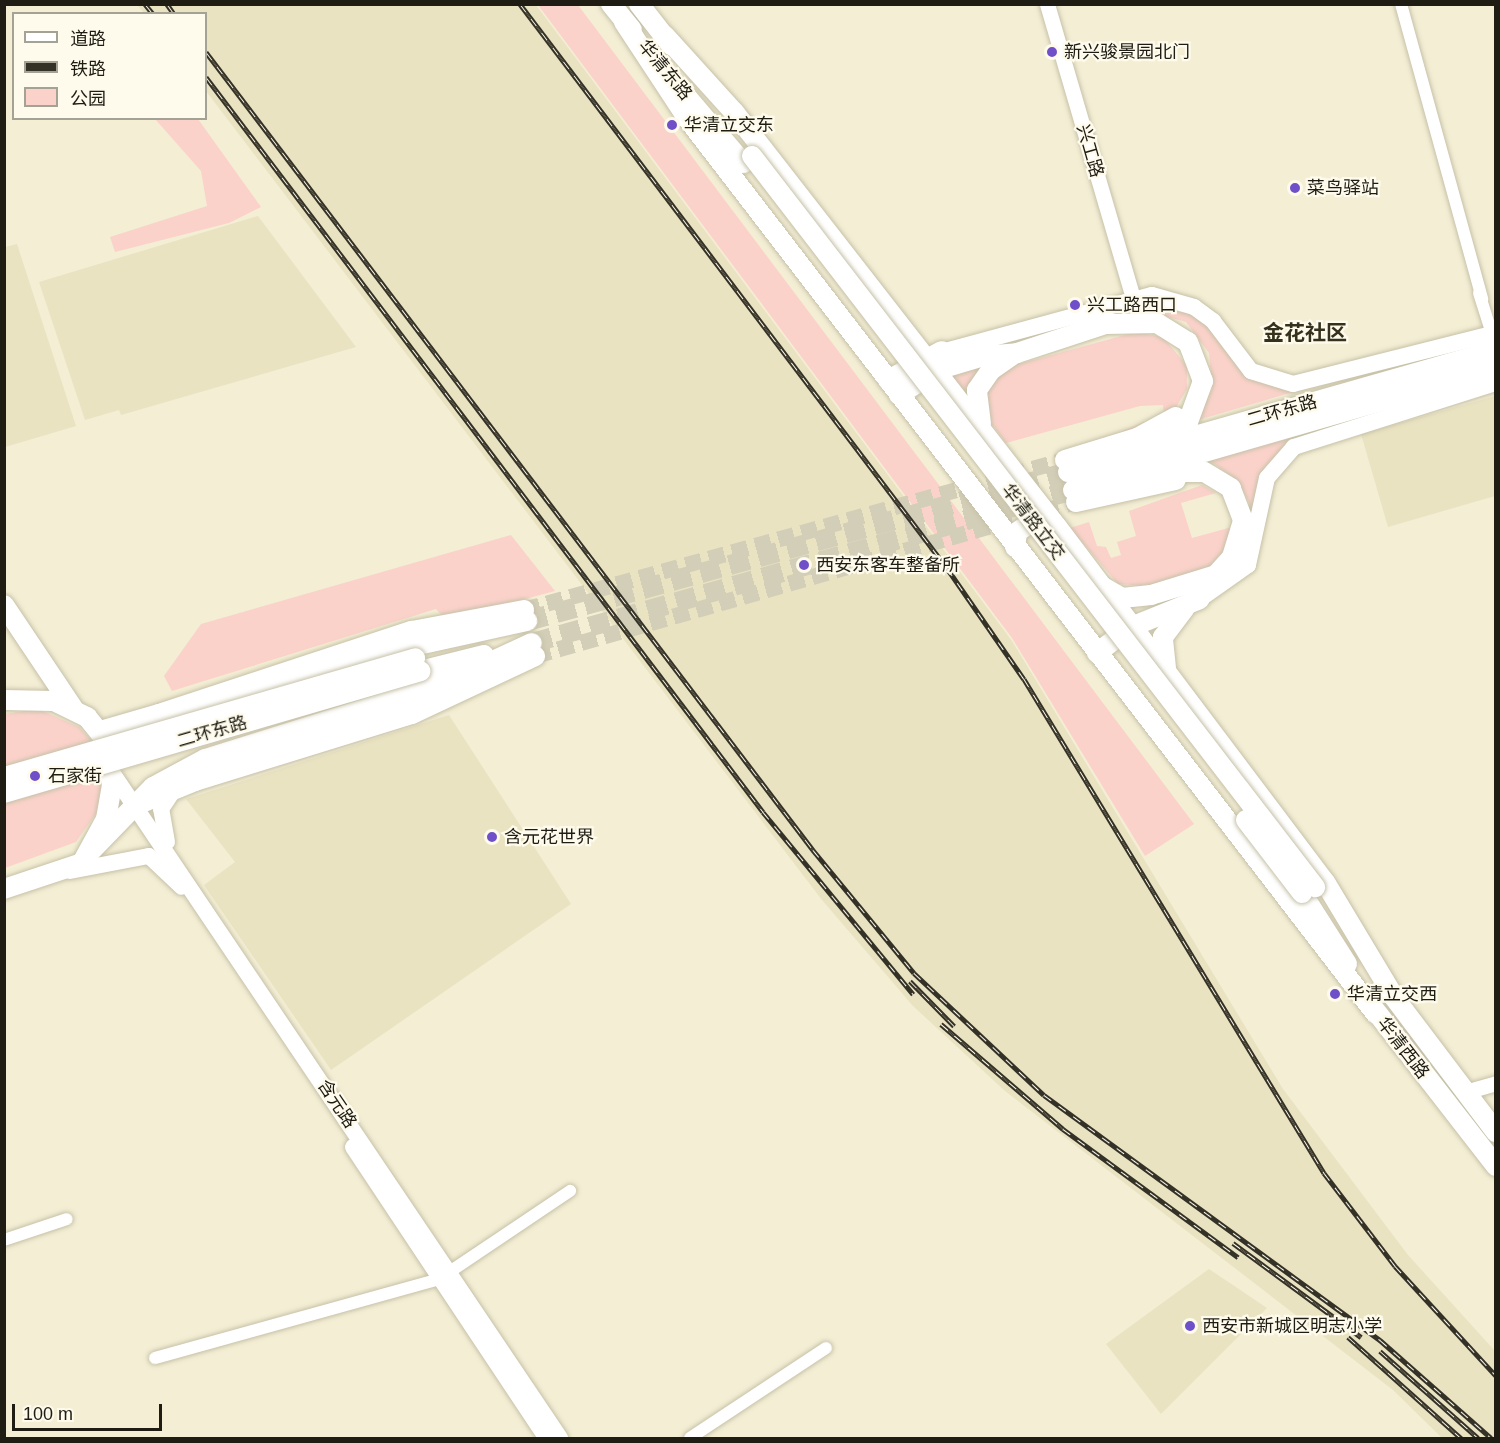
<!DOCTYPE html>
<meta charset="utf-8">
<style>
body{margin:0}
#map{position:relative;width:1500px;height:1443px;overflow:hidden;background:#f3eed4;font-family:Arial,"Noto Sans SC",sans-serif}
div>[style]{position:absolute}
.built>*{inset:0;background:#eae3c2}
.green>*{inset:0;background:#fbd2ca}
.secondary-tunnel>*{height:16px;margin-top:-8px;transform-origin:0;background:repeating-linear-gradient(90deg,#d3ceb7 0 16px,transparent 0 24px)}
.trunk-tunnel>*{height:20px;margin-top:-10px;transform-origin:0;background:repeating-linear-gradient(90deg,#d3ceb7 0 20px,transparent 0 30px)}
.roads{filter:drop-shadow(0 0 2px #c6c1a8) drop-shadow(0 0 2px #c6c1a8)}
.minor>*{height:12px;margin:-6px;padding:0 6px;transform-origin:6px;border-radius:6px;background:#fff}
.tertiary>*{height:15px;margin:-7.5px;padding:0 7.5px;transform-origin:7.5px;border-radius:7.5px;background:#fff}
.secondary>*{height:16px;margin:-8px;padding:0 8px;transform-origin:8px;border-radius:8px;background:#fff}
.primary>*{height:20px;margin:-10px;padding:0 10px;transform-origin:10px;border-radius:10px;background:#fff}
.trunk>*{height:20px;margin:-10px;padding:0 10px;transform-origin:10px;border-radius:10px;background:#fff}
.rail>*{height:5px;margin-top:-2.5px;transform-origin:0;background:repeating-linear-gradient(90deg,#fefbec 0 9px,#343127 0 18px);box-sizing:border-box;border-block:2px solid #343127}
.bridges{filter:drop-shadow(0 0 2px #c6c1a8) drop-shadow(0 0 2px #c6c1a8)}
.primary-bridge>*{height:20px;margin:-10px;padding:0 10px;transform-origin:10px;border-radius:10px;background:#fff}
.trunk-bridge>*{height:20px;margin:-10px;padding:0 10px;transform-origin:10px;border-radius:10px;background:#fff}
.dots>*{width:16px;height:16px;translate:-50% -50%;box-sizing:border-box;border:3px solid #fefbec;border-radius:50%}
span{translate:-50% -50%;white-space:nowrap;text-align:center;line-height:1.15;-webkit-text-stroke:4.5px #fefbec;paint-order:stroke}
.poi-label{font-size:18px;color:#1e1c13}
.left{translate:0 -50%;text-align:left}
.street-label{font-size:18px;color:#1e1c13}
.quarter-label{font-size:21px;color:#35311c;font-weight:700}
.frame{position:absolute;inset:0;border:6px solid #1e1c13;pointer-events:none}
.legend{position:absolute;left:12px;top:12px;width:195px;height:108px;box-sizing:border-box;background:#fefbec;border:2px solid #a4a295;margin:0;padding:8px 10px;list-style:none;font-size:18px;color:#1e1c13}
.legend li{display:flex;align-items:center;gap:12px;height:30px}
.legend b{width:30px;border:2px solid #a4a295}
.scale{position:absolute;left:12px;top:1404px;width:150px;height:27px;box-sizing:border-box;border:3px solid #1e1c13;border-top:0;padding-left:8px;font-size:18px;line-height:21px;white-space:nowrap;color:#1e1c13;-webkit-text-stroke:4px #fefbec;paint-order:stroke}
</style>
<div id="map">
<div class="built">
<i style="clip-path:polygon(137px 5px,536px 5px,1012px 641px,1283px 1089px,1408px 1255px,1495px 1351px,1495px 1438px,1442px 1438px,1393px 1390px,1005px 1091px,913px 1006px,822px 900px,206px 91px,206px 14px,144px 13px)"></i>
<i style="clip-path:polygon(258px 216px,356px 347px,121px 415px,119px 410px,85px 420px,39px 282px)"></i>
<i style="clip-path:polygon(17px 244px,76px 426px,5px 447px,5px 247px)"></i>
<i style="clip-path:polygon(1495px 396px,1495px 496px,1388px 527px,1361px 434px)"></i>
<i style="clip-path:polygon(449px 715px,571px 904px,331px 1070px,204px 885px,235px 862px,186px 799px)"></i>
<i style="clip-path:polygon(1209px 1269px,1267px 1308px,1161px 1414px,1106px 1344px)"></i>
</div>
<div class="green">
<i style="clip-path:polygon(538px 5px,578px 5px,1194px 824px,1145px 856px,1012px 638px)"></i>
<i style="clip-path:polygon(155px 119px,198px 119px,261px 207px,229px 223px,115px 252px,110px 237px,207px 206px,201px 171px)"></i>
<i style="clip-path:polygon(1156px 300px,1200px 318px,1228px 353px,1310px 387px,1198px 420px,1212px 389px,1209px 353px,1186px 322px,1134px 307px)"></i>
<i style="clip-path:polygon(1136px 332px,1163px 337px,1187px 366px,1187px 389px,1174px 411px,1124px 436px,1122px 431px,1164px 414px,1163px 405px,1140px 406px,1006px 443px,987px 418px,986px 390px,1004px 368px)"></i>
<i style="clip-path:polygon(990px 360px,968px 397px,950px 372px)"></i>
<i style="clip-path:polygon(1295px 435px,1265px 467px,1249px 523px,1249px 503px,1239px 482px,1209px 460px)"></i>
<i style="clip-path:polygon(1202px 485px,1216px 493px,1181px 503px,1192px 538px,1232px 527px,1220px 560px,1201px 571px,1146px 586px,1118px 584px,1070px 528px,1089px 522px,1097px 546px,1106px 547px,1111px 558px,1121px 555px,1117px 542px,1136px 536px,1129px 511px)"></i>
<i style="clip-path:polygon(511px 535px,555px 591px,446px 620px,436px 609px,172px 691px,164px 676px,201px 624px)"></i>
<i style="clip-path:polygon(38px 709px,79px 727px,94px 743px,104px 784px,102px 805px,76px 842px,5px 868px,5px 714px)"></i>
<i style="clip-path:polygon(1404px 1024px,1495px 1143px,1495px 1153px,1398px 1028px)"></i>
</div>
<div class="secondary-tunnel">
<i style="left:524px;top:610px;width:561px;rotate:-15.5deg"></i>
<i style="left:535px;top:656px;width:562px;rotate:-15.89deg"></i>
</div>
<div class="trunk-tunnel">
<i style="left:527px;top:621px;width:561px;rotate:-15.4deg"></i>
<i style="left:532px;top:643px;width:562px;rotate:-15.79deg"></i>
</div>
<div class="roads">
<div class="minor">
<i style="left:1401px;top:4px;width:306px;rotate:74.6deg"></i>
<i style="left:1479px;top:293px;width:43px;rotate:72.4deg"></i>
<i style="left:4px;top:1240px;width:66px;rotate:-18.4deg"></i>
<i style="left:155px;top:1358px;width:295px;rotate:-15.5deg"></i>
<i style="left:439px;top:1279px;width:158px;rotate:-33.9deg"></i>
<i style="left:690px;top:1438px;width:163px;rotate:-33.5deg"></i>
</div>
<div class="tertiary">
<i style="left:1047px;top:4px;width:307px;rotate:73.7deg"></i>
<i style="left:1465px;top:1092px;width:32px;rotate:-16deg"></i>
</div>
<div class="secondary">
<i style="left:949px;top:350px;width:210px;rotate:-15.2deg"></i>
<i style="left:1152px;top:295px;width:44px;rotate:15.9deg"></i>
<i style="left:1194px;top:307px;width:24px;rotate:36deg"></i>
<i style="left:1213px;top:321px;width:63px;rotate:52.8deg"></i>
<i style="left:1251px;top:371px;width:44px;rotate:17.2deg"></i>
<i style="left:1293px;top:384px;width:209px;rotate:-14.1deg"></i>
<i style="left:1200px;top:599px;width:59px;rotate:-35.3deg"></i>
<i style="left:1248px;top:565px;width:89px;rotate:-77.7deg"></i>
<i style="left:1267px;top:478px;width:41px;rotate:-48.9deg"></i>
<i style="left:1294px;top:447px;width:212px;rotate:-17.6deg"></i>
<i style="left:111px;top:771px;width:804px;rotate:56.05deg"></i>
<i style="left:167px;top:842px;width:34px;rotate:-100deg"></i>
<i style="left:161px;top:809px;width:27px;rotate:-56deg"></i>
<i style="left:70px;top:871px;width:80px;rotate:-10.8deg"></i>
<i style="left:149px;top:856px;width:45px;rotate:43.2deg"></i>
<i style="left:353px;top:1147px;width:349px;rotate:56.4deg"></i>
</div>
<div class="primary">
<i style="left:611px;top:4px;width:33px;rotate:51deg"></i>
<i style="left:639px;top:4px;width:52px;rotate:52deg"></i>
<i style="left:624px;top:22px;width:115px;rotate:56.7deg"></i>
<i style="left:687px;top:118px;width:1130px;rotate:52.44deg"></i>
<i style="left:665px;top:36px;width:103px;rotate:47.8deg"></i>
<i style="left:734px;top:112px;width:527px;rotate:52.09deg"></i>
<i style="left:1058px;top:528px;width:443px;rotate:53deg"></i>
<i style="left:1325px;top:882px;width:134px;rotate:59deg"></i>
<i style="left:681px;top:90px;width:96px;rotate:49.7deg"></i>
<i style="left:888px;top:380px;width:61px;rotate:-28.2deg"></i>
<i style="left:899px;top:395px;width:45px;rotate:-33.3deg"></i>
<i style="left:937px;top:370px;width:49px;rotate:-16.6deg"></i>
<i style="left:984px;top:356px;width:33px;rotate:-5deg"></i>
<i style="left:1017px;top:353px;width:93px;rotate:-18.2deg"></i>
<i style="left:1105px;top:324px;width:52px;rotate:-1.1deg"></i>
<i style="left:1157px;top:323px;width:36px;rotate:32deg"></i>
<i style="left:1188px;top:342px;width:42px;rotate:69deg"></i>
<i style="left:1203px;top:381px;width:44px;rotate:110.1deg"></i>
<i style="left:1188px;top:422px;width:34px;rotate:142deg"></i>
<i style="left:981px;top:424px;width:34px;rotate:-97deg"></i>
<i style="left:977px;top:390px;width:24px;rotate:-55deg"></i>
<i style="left:991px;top:370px;width:28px;rotate:-35deg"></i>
<i style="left:1065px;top:460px;width:75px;rotate:-17deg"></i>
<i style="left:1137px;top:438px;width:44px;rotate:-28.3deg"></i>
<i style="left:1076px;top:502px;width:102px;rotate:-12.4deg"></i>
<i style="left:1015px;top:547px;width:15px;rotate:-82deg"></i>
<i style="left:1017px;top:532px;width:27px;rotate:-34deg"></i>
<i style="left:1039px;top:517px;width:10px;rotate:6deg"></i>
<i style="left:1103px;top:587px;width:22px;rotate:30deg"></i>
<i style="left:1122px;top:598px;width:29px;rotate:-6deg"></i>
<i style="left:1151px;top:595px;width:68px;rotate:-17.1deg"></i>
<i style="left:1216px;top:575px;width:24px;rotate:-48deg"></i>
<i style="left:1232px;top:557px;width:39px;rotate:-73deg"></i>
<i style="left:1243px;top:520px;width:34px;rotate:-111deg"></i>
<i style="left:1231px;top:488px;width:31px;rotate:-149deg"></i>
<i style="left:1204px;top:472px;width:48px;rotate:180deg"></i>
<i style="left:1097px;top:653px;width:43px;rotate:-37.4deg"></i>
<i style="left:1131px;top:627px;width:74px;rotate:-22.1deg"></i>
<i style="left:1166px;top:668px;width:31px;rotate:-96deg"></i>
<i style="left:1163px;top:637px;width:36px;rotate:-53deg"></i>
<i style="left:162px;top:713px;width:263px;rotate:-18.2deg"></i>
<i style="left:412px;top:631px;width:114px;rotate:-10.6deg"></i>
<i style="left:134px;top:806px;width:66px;rotate:-22.3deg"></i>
<i style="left:195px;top:781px;width:227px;rotate:-17.2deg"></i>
<i style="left:412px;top:714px;width:136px;rotate:-25.2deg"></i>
<i style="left:1302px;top:893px;width:84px;rotate:57.6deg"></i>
<i style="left:1387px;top:988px;width:181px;rotate:52.9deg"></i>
<i style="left:1371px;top:1005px;width:204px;rotate:52.2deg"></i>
</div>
<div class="trunk">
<i style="left:1068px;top:472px;width:445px;rotate:-15.9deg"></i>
<i style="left:1073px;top:490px;width:440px;rotate:-16.1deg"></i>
<i style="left:4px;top:605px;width:124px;rotate:56.2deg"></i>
<i style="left:420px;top:671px;width:66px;rotate:-14deg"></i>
<i style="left:4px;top:700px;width:50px;rotate:1.1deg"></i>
<i style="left:54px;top:701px;width:37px;rotate:26deg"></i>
<i style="left:87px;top:717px;width:26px;rotate:51deg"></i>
<i style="left:103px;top:737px;width:49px;rotate:79.4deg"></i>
<i style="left:112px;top:785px;width:35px;rotate:100deg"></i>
<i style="left:106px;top:819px;width:50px;rotate:118.6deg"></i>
<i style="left:82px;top:863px;width:82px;rotate:161.6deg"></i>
<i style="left:100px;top:731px;width:61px;rotate:-16.1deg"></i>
<i style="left:159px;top:714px;width:32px;rotate:-5deg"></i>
<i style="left:191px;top:711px;width:231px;rotate:-16.3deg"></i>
<i style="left:413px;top:646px;width:117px;rotate:-12.4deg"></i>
<i style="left:88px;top:854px;width:93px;rotate:-45.9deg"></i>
<i style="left:153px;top:787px;width:59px;rotate:-28.3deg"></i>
<i style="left:205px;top:759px;width:247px;rotate:-17.4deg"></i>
<i style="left:441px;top:685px;width:100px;rotate:-24.8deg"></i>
</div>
</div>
<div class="rail">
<i style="left:145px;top:4px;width:13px;rotate:51deg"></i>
<i style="left:167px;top:4px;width:12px;rotate:55deg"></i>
<i style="left:520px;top:4px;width:707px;rotate:52.87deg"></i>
<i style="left:947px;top:568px;width:135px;rotate:55.3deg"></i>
<i style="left:1024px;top:679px;width:578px;rotate:58.73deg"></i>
<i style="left:1324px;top:1173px;width:117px;rotate:52.6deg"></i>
<i style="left:1395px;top:1266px;width:149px;rotate:47.4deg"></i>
<i style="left:206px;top:52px;width:1003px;rotate:52.74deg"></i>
<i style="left:813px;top:850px;width:159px;rotate:50.6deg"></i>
<i style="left:914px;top:973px;width:178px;rotate:43.2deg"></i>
<i style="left:1044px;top:1095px;width:416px;rotate:36.1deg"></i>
<i style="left:1380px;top:1340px;width:148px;rotate:41.4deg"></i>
<i style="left:206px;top:77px;width:922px;rotate:52.84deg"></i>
<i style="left:763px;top:812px;width:236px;rotate:50.5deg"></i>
<i style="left:910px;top:981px;width:63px;rotate:45.6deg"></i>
<i style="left:941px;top:1024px;width:161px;rotate:40.7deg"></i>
<i style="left:1063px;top:1129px;width:217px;rotate:36.2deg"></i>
<i style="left:1233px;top:1243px;width:159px;rotate:36.3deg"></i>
<i style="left:1348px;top:1337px;width:152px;rotate:41.8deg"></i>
<i style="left:1380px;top:1351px;width:131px;rotate:41.6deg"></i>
</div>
<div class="bridges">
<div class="primary-bridge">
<i style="left:752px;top:156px;width:923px;rotate:52.4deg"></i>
<i style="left:1246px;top:820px;width:92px;rotate:52.5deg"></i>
</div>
<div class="trunk-bridge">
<i style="left:4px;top:777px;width:428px;rotate:-16.1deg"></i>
<i style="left:4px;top:793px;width:434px;rotate:-16.3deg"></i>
</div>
</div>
<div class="dots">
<i style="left:1052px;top:52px;background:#6f50c9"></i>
<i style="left:672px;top:125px;background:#6f50c9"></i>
<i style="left:1295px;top:188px;background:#6f50c9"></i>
<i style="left:1075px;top:305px;background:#6f50c9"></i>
<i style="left:804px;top:565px;background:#6f50c9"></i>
<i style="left:35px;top:776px;background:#6f50c9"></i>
<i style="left:492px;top:837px;background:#6f50c9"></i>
<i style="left:1335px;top:994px;background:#6f50c9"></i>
<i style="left:1190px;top:1326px;background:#6f50c9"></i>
</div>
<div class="poi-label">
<span class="left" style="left:1064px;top:52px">新兴骏景园北门</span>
<span class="left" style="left:684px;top:125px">华清立交东</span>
<span class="left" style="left:1307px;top:188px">菜鸟驿站</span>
<span class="left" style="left:1087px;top:305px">兴工路西口</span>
<span class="left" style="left:816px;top:565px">西安东客车整备所</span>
<span class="left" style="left:48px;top:776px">石家街</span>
<span class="left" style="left:504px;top:837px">含元花世界</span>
<span class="left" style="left:1347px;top:994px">华清立交西</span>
<span class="left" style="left:1202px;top:1326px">西安市新城区明志小学</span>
</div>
<div class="street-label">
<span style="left:665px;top:70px;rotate:50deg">华清东路</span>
<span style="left:1090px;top:151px;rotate:74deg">兴工路</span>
<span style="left:1282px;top:411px;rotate:-16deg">二环东路</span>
<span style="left:1033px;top:522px;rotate:52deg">华清路立交</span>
<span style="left:212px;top:732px;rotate:-16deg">二环东路</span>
<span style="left:1403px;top:1048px;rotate:52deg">华清西路</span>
<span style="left:337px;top:1104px;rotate:56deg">含元路</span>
</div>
<div class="quarter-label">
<span style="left:1305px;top:333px">金花社区</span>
</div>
<div class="frame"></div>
<ul class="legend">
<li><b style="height:8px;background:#fff"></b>道路</li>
<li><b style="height:8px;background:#343127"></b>铁路</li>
<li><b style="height:16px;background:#fbd2ca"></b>公园</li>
</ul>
<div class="scale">100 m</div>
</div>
